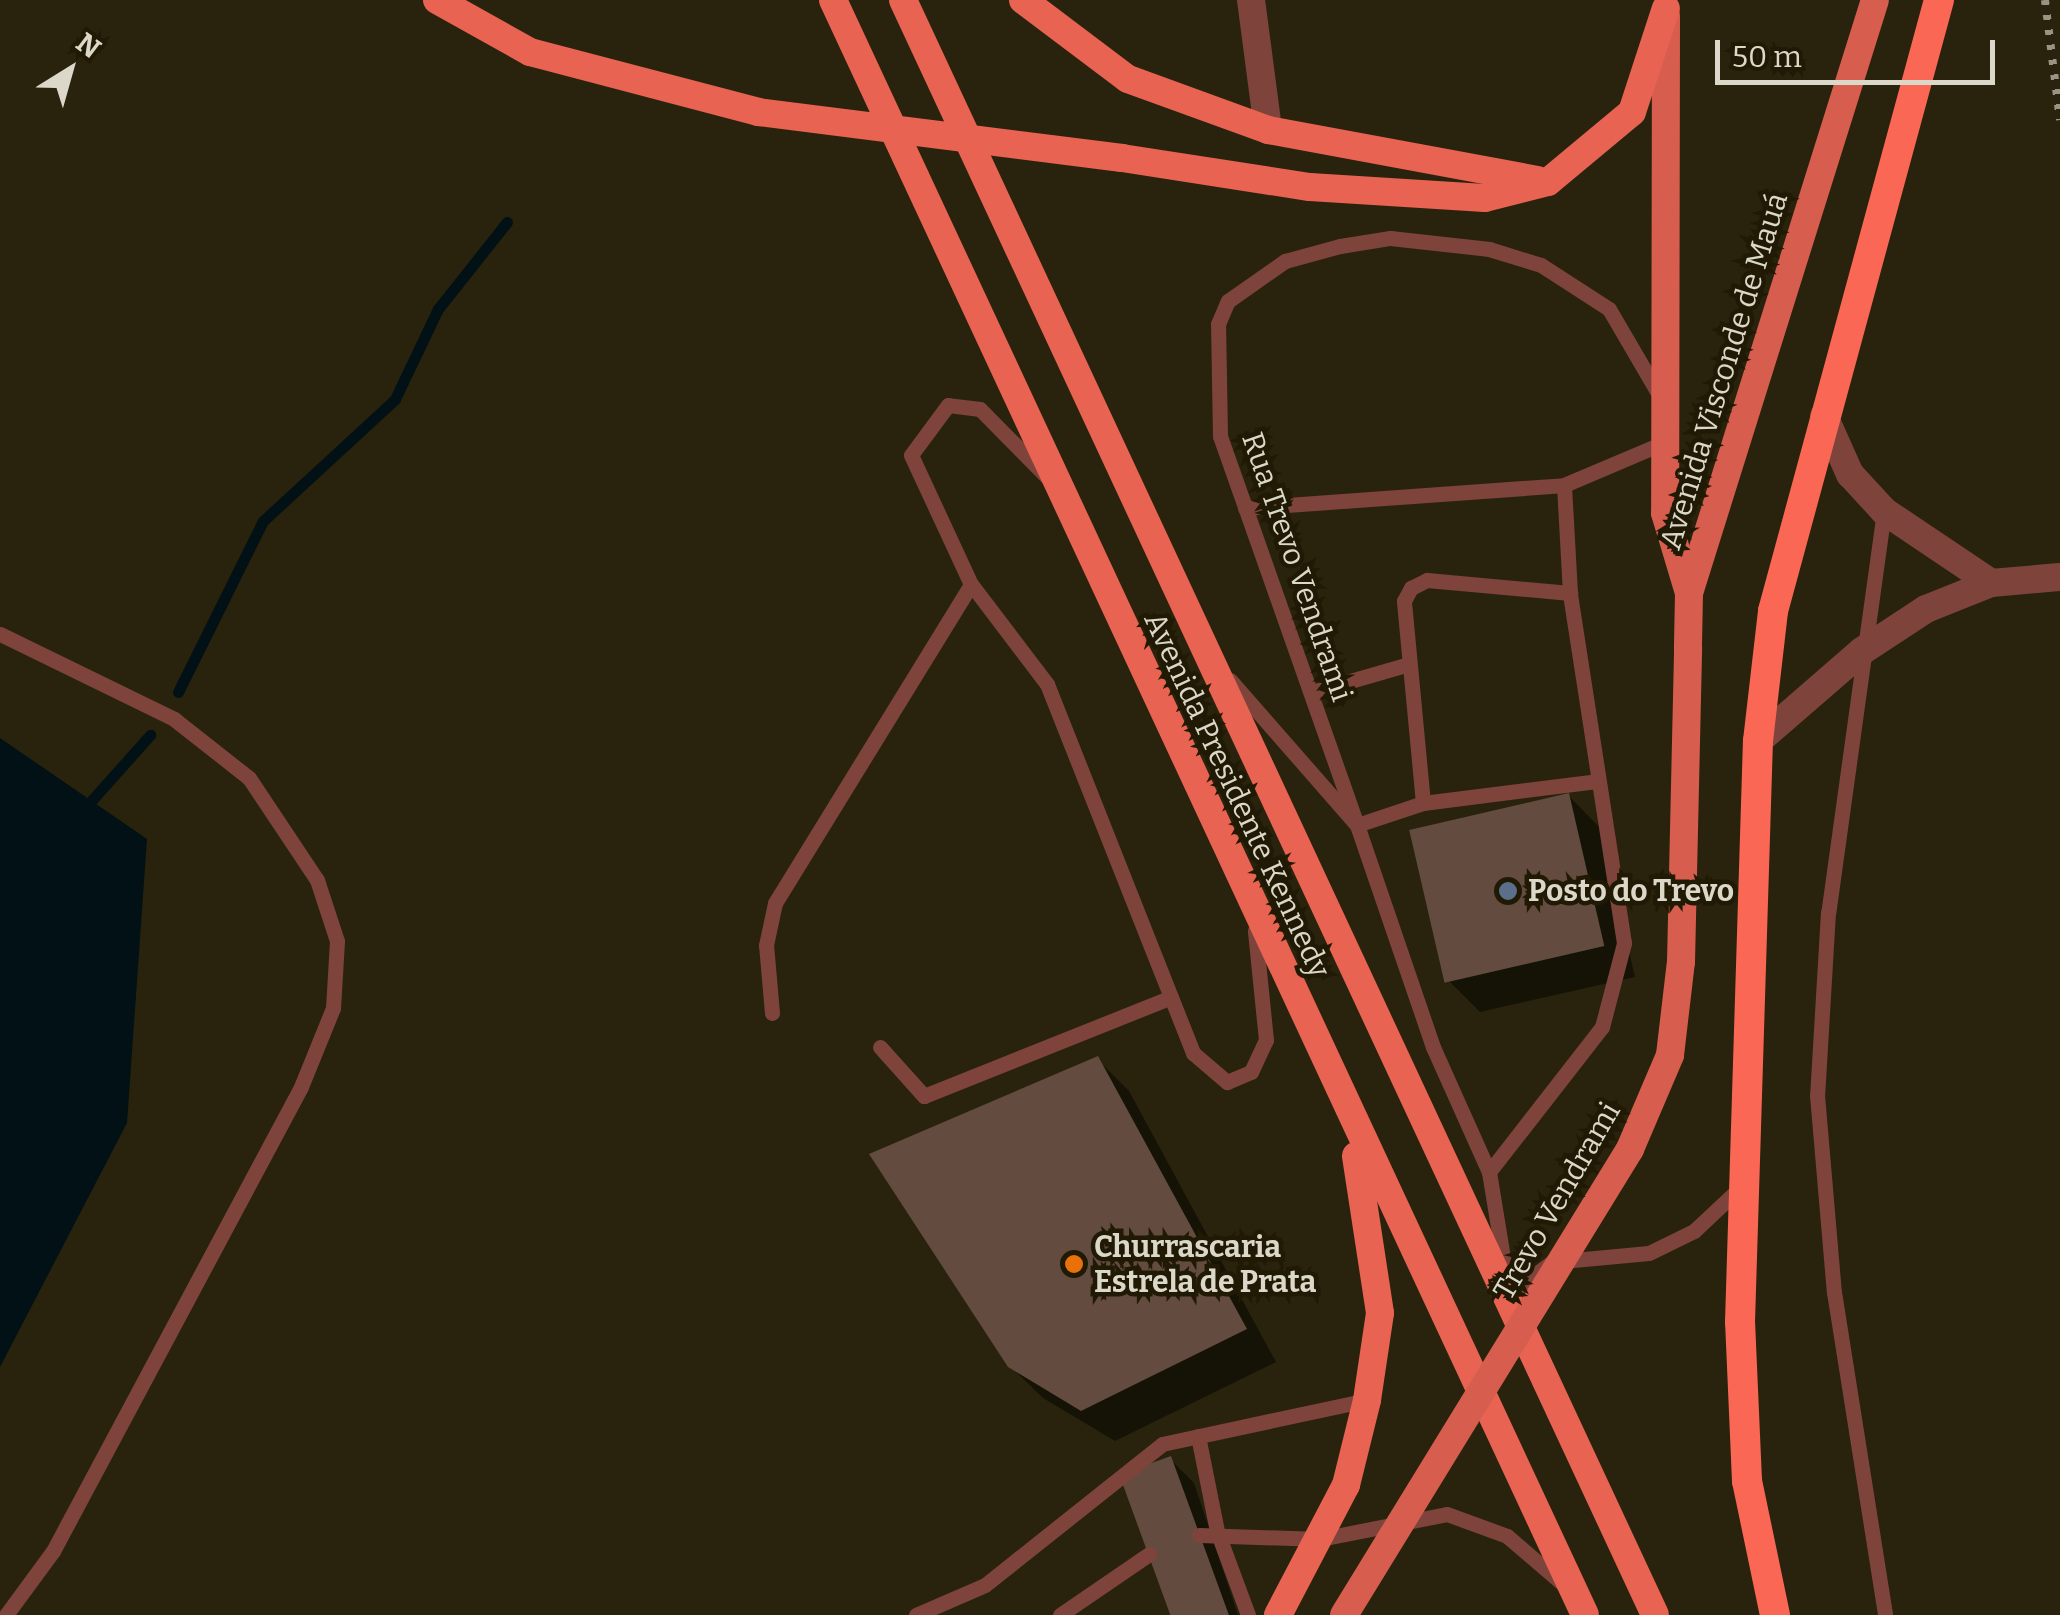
<!DOCTYPE html>
<meta charset="utf-8">
<style>
body{margin:0}
#map{position:relative;width:2060px;height:1615px;overflow:hidden;background:#29230d;font-family:Bitter,serif}
div>[style]{position:absolute}
.water>*{inset:0;background:#021115}
.shadow>*{inset:0;background:#0007}
.stream>*{height:11px;margin:-5.5px;padding:0 5.5px;transform-origin:5.5px;border-radius:5.5px;background:#021115}
.building>*{inset:0;background:#634c3f;transform-origin:0 0}
.service>*{height:15px;margin:-7.5px;padding:0 7.5px;transform-origin:7.5px;border-radius:7.5px;background:#7e443b}
.minor>*{height:28px;margin:-14px;padding:0 14px;transform-origin:14px;border-radius:14px;background:#7e443b}
.primary>*{height:28px;margin:-14px;padding:0 14px;transform-origin:14px;border-radius:14px;background:#d75e4e}
.trunk>*{height:28px;margin:-14px;padding:0 14px;transform-origin:14px;border-radius:14px;background:#e86352}
.motorway>*{height:30px;margin:-15px;padding:0 15px;transform-origin:15px;border-radius:15px;background:#fa6855}
.rail>*{height:8px;margin-top:-4px;transform-origin:0;background:repeating-linear-gradient(90deg,#989382 0 5px,transparent 0 15px)}
.primary-bridge>*{height:28px;margin:-14px;padding:0 14px;transform-origin:14px;border-radius:14px;background:#d75e4e}
.trunk-bridge>*{height:28px;margin:-14px;padding:0 14px;transform-origin:14px;border-radius:14px;background:#e86352}
.dots>*{width:28px;height:28px;translate:-50% -50%;box-sizing:border-box;border:5px solid #201a04;border-radius:50%}
span{translate:-50% -50%;white-space:nowrap;text-align:center;line-height:1.15;-webkit-text-stroke:9px #201a04;paint-order:stroke}
.street-label{font-size:30px;color:#dbd7c9}
.poi-label{font-size:30px;color:#dbd7c9;font-weight:700}
.left{translate:0 -50%;text-align:left}
.north{position:absolute;left:20px;top:20px;width:100px;height:100px;-webkit-text-stroke:8px #201a04;paint-order:stroke;rotate:37deg;font-size:28px;font-weight:700;line-height:40px;text-align:center;color:#dbd7c9}
.north::after{content:'';display:block;margin:auto;width:35px;height:45px;background:#dbd7c9;clip-path:polygon(50% 0,100% 100%,50% 72%,0 100%)}
.scale{position:absolute;left:1715px;top:40px;width:280px;height:45px;box-sizing:border-box;border:5px solid #dbd7c9;border-top:0;padding-left:12px;font-size:30px;line-height:35px;white-space:nowrap;color:#dbd7c9;-webkit-text-stroke:8px #201a04;paint-order:stroke}
</style>
<div id="map">
<div class="water">
<i style="clip-path:polygon(0 738px,147px 839px,127px 1123px,0 1367px)"></i>
</div>
<div class="shadow">
<i style="clip-path:polygon(1569px 796px,1600px 828px,1635px 977px,1480px 1012px,1448px 980px)"></i>
<i style="clip-path:polygon(1097px 1059px,1129px 1091px,1276px 1362px,1115px 1441px,1043px 1398px,1010px 1366px)"></i>
<i style="clip-path:polygon(1170px 1459px,1194px 1483px,1238px 1615px,1174px 1615px)"></i>
</div>
<div class="stream">
<i style="left:178px;top:692px;width:191px;rotate:-63.6deg"></i>
<i style="left:263px;top:521px;width:180px;rotate:-42.7deg"></i>
<i style="left:395px;top:399px;width:100px;rotate:-64.5deg"></i>
<i style="left:438px;top:309px;width:111px;rotate:-51.6deg"></i>
<i style="left:83px;top:810px;width:101px;rotate:-48.2deg"></i>
</div>
<div class="building">
<i style="left:1569px;top:793px;width:157px;height:164px;rotate:77deg"></i>
<i style="clip-path:polygon(1098px 1056px,1247px 1329px,1081px 1411px,1008px 1367px,869px 1154px)"></i>
<i style="left:1171px;top:1456px;width:169px;height:55px;rotate:70deg"></i>
</div>
<div class="service">
<i style="left:1048px;top:478px;width:97px;rotate:-134.6deg"></i>
<i style="left:980px;top:409px;width:32px;rotate:-173deg"></i>
<i style="left:948px;top:405px;width:62px;rotate:126.5deg"></i>
<i style="left:911px;top:455px;width:142px;rotate:65.1deg"></i>
<i style="left:971px;top:584px;width:126px;rotate:52.8deg"></i>
<i style="left:1047px;top:684px;width:397px;rotate:68.4deg"></i>
<i style="left:1193px;top:1053px;width:45px;rotate:40.5deg"></i>
<i style="left:1227px;top:1082px;width:26px;rotate:-23deg"></i>
<i style="left:1251px;top:1072px;width:35px;rotate:-65deg"></i>
<i style="left:1266px;top:1040px;width:110px;rotate:-95.8deg"></i>
<i style="left:1245px;top:508px;width:320px;rotate:-4.1deg"></i>
<i style="left:1564px;top:485px;width:108px;rotate:-23deg"></i>
<i style="left:1884px;top:511px;width:405px;rotate:97.9deg"></i>
<i style="left:1828px;top:912px;width:183px;rotate:93.4deg"></i>
<i style="left:1817px;top:1095px;width:198px;rotate:85.1deg"></i>
<i style="left:1834px;top:1292px;width:327px;rotate:81deg"></i>
<i style="left:0;top:634px;width:194px;rotate:26deg"></i>
<i style="left:174px;top:719px;width:95px;rotate:38.2deg"></i>
<i style="left:249px;top:778px;width:123px;rotate:56.3deg"></i>
<i style="left:317px;top:880px;width:64px;rotate:71.8deg"></i>
<i style="left:337px;top:941px;width:67px;rotate:93.4deg"></i>
<i style="left:333px;top:1008px;width:85px;rotate:112.1deg"></i>
<i style="left:301px;top:1087px;width:526px;rotate:118.12deg"></i>
<i style="left:53px;top:1551px;width:79px;rotate:126.3deg"></i>
<i style="left:1230px;top:680px;width:193px;rotate:48.8deg"></i>
<i style="left:1357px;top:825px;width:235px;rotate:71.1deg"></i>
<i style="left:1433px;top:1047px;width:137px;rotate:65.9deg"></i>
<i style="left:1489px;top:1172px;width:124px;rotate:80.7deg"></i>
<i style="left:1509px;top:1294px;width:54px;rotate:-36.7deg"></i>
<i style="left:1552px;top:1262px;width:97px;rotate:-5.3deg"></i>
<i style="left:1649px;top:1253px;width:50px;rotate:-26.1deg"></i>
<i style="left:1694px;top:1231px;width:67px;rotate:-43.2deg"></i>
<i style="left:1312px;top:692px;width:101px;rotate:-16.1deg"></i>
<i style="left:1423px;top:803px;width:203px;rotate:-95.4deg"></i>
<i style="left:1404px;top:601px;width:15px;rotate:-62deg"></i>
<i style="left:1411px;top:588px;width:18px;rotate:-27deg"></i>
<i style="left:1427px;top:580px;width:144px;rotate:5.2deg"></i>
<i style="left:1357px;top:825px;width:412px;rotate:-109.4deg"></i>
<i style="left:1220px;top:436px;width:112px;rotate:-91deg"></i>
<i style="left:1218px;top:324px;width:25px;rotate:-67deg"></i>
<i style="left:1228px;top:301px;width:70px;rotate:-35.1deg"></i>
<i style="left:1285px;top:261px;width:57px;rotate:-15.3deg"></i>
<i style="left:1340px;top:246px;width:51px;rotate:-9.1deg"></i>
<i style="left:1390px;top:238px;width:100px;rotate:6.3deg"></i>
<i style="left:1489px;top:249px;width:54px;rotate:17.1deg"></i>
<i style="left:1541px;top:265px;width:81px;rotate:32.9deg"></i>
<i style="left:1609px;top:309px;width:103px;rotate:59.7deg"></i>
<i style="left:1357px;top:825px;width:70px;rotate:-18.4deg"></i>
<i style="left:1423px;top:803px;width:175px;rotate:-7.2deg"></i>
<i style="left:772px;top:1013px;width:68px;rotate:-95deg"></i>
<i style="left:766px;top:945px;width:43px;rotate:-77.9deg"></i>
<i style="left:775px;top:903px;width:374px;rotate:-58.4deg"></i>
<i style="left:880px;top:1047px;width:66px;rotate:48.1deg"></i>
<i style="left:924px;top:1096px;width:266px;rotate:-21.8deg"></i>
<i style="left:1489px;top:1172px;width:184px;rotate:-52.1deg"></i>
<i style="left:1602px;top:1027px;width:87px;rotate:-75.3deg"></i>
<i style="left:1624px;top:943px;width:354px;rotate:-98.8deg"></i>
<i style="left:1570px;top:593px;width:108px;rotate:-93.2deg"></i>
<i style="left:1198px;top:1436px;width:97px;rotate:78.7deg"></i>
<i style="left:1217px;top:1531px;width:90px;rotate:69.7deg"></i>
<i style="left:1199px;top:1535px;width:121px;rotate:1.9deg"></i>
<i style="left:1320px;top:1539px;width:129px;rotate:-11.1deg"></i>
<i style="left:1447px;top:1514px;width:64px;rotate:20.1deg"></i>
<i style="left:1507px;top:1536px;width:75px;rotate:40.7deg"></i>
<i style="left:916px;top:1615px;width:75px;rotate:-23.5deg"></i>
<i style="left:985px;top:1585px;width:226px;rotate:-38.5deg"></i>
<i style="left:1162px;top:1444px;width:210px;rotate:-12.1deg"></i>
<i style="left:1060px;top:1615px;width:108px;rotate:-34.4deg"></i>
</div>
<div class="minor">
<i style="left:1251px;top:0;width:131px;rotate:82.5deg"></i>
<i style="left:1824px;top:416px;width:64px;rotate:65.9deg"></i>
<i style="left:1850px;top:474px;width:50px;rotate:47.4deg"></i>
<i style="left:1884px;top:511px;width:129px;rotate:33.9deg"></i>
<i style="left:1758px;top:741px;width:138px;rotate:-40.9deg"></i>
<i style="left:1862px;top:651px;width:77px;rotate:-33.3deg"></i>
<i style="left:1926px;top:609px;width:70px;rotate:-21.8deg"></i>
<i style="left:1991px;top:583px;width:69px;rotate:-5deg"></i>
</div>
<div class="primary">
<i style="left:1666px;top:16px;width:497px;rotate:90.1deg"></i>
<i style="left:1665px;top:513px;width:84px;rotate:73.3deg"></i>
<i style="left:1689px;top:593px;width:54px;rotate:91.1deg"></i>
<i style="left:1689px;top:593px;width:621px;rotate:-72.59deg"></i>
</div>
<div class="trunk">
<i style="left:437px;top:0;width:107px;rotate:29.2deg"></i>
<i style="left:530px;top:52px;width:236px;rotate:14.7deg"></i>
<i style="left:833px;top:0;width:1781px;rotate:65.03deg"></i>
<i style="left:903px;top:0;width:1781px;rotate:65.03deg"></i>
<i style="left:1023px;top:0;width:131px;rotate:37deg"></i>
<i style="left:1128px;top:79px;width:149px;rotate:20deg"></i>
<i style="left:1268px;top:130px;width:274px;rotate:10.5deg"></i>
<i style="left:1122px;top:158px;width:190px;rotate:8.8deg"></i>
<i style="left:1310px;top:187px;width:175px;rotate:3.6deg"></i>
<i style="left:1485px;top:198px;width:65px;rotate:-14.3deg"></i>
<i style="left:1548px;top:182px;width:109px;rotate:-39.8deg"></i>
<i style="left:1632px;top:112px;width:109px;rotate:-71.9deg"></i>
<i style="left:1278px;top:1615px;width:147px;rotate:-62.4deg"></i>
<i style="left:1346px;top:1485px;width:88px;rotate:-76.1deg"></i>
<i style="left:1367px;top:1400px;width:88px;rotate:-81.5deg"></i>
<i style="left:1380px;top:1313px;width:159px;rotate:-98.7deg"></i>
</div>
<div class="motorway">
<i style="left:1775px;top:1615px;width:137px;rotate:-101.8deg"></i>
<i style="left:1747px;top:1481px;width:159px;rotate:-92.5deg"></i>
<i style="left:1740px;top:1322px;width:581px;rotate:-88.23deg"></i>
<i style="left:1758px;top:741px;width:131px;rotate:-83.4deg"></i>
<i style="left:1773px;top:611px;width:633px;rotate:-74.8deg"></i>
</div>
<div class="rail">
<i style="left:2045px;top:0;width:121px;rotate:82.9deg"></i>
</div>
<div class="primary-bridge">
<i style="left:1344px;top:1615px;width:547px;rotate:-58.46deg"></i>
<i style="left:1630px;top:1149px;width:102px;rotate:-66.9deg"></i>
<i style="left:1670px;top:1055px;width:94px;rotate:-83.3deg"></i>
<i style="left:1681px;top:962px;width:315px;rotate:-88.7deg"></i>
</div>
<div class="trunk-bridge">
<i style="left:758px;top:112px;width:367px;rotate:7.2deg"></i>
</div>
<div class="dots">
<i style="left:1508px;top:891px;background:#5c6f8a"></i>
<i style="left:1074px;top:1264px;background:#e8710a"></i>
</div>
<div class="street-label">
<span style="left:1724px;top:371px;rotate:-73deg">Avenida Visconde de Mauá</span>
<span style="left:1297px;top:567px;rotate:71deg">Rua Trevo Vendrami</span>
<span style="left:1237px;top:795px;rotate:65deg">Avenida Presidente Kennedy</span>
<span style="left:1557px;top:1201px;rotate:-60deg">Trevo Vendrami</span>
</div>
<div class="poi-label">
<span class="left" style="left:1528px;top:891px">Posto do Trevo</span>
<span class="left" style="left:1094px;top:1264px">Churrascaria<br>Estrela de Prata</span>
</div>
<div class="north">N</div>
<div class="scale">50 m</div>
</div>
